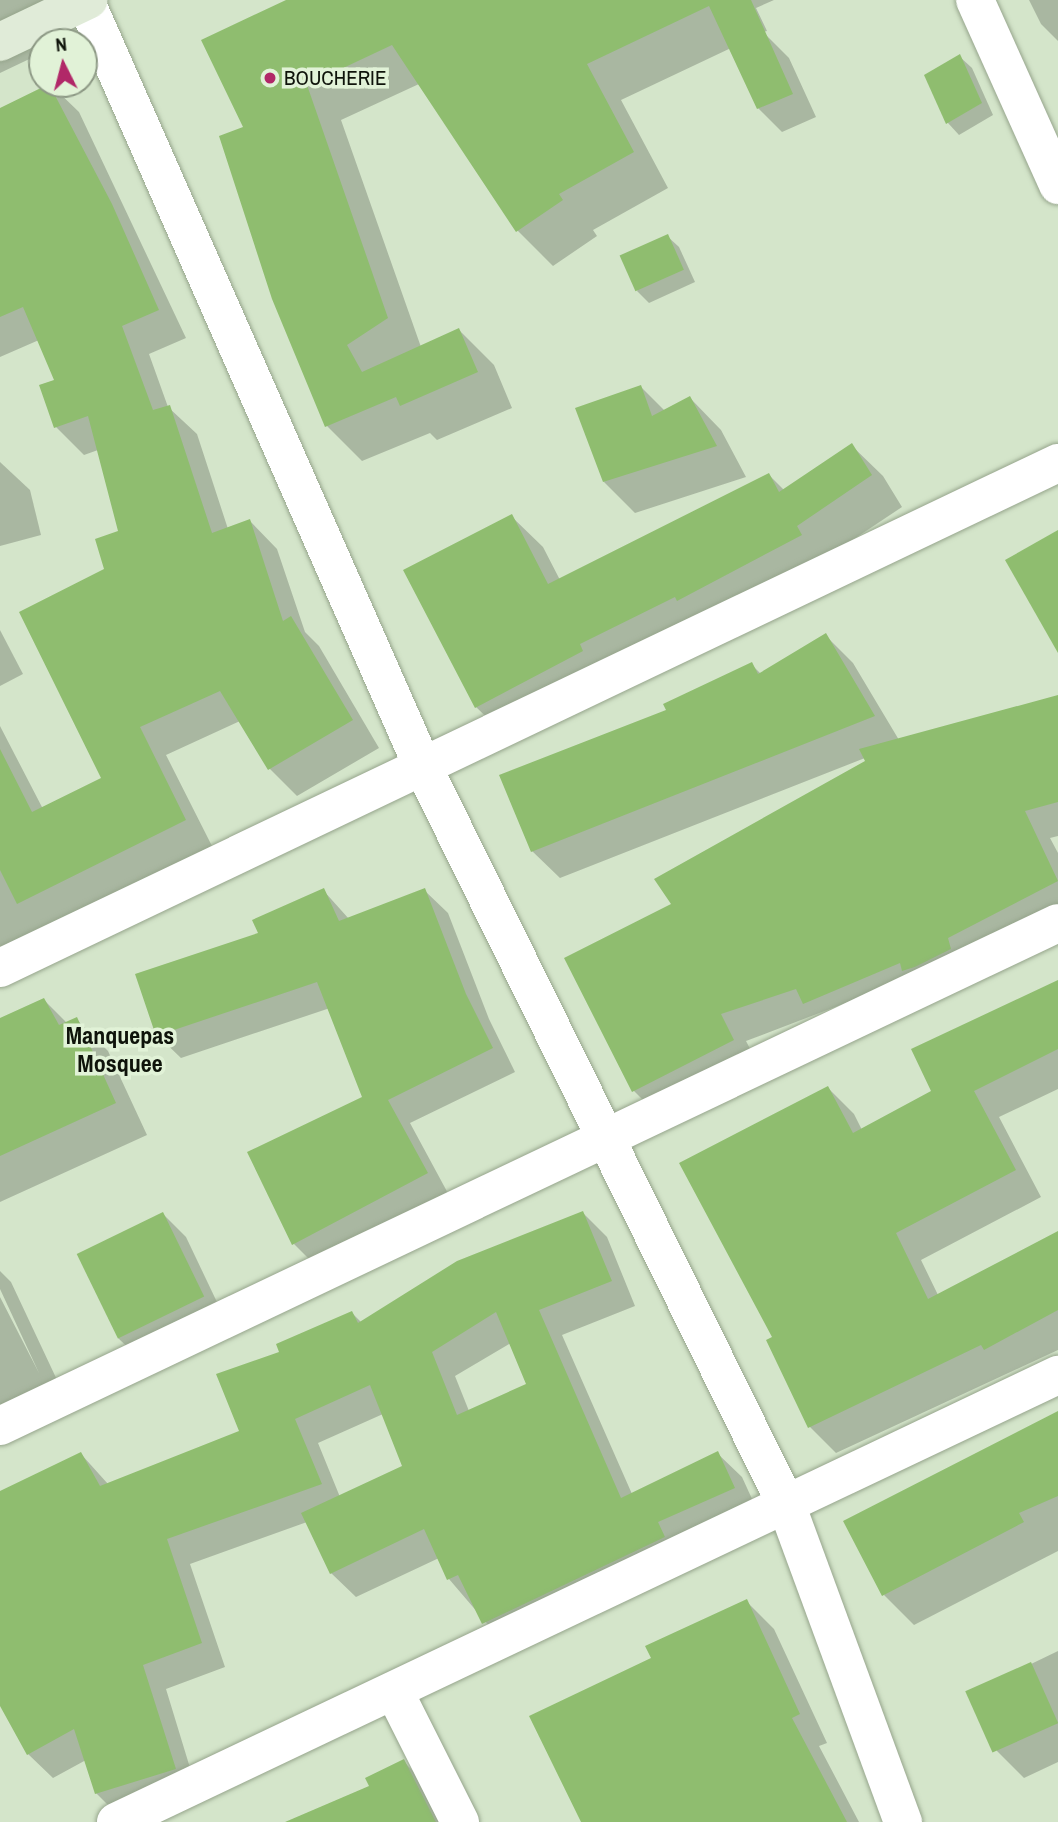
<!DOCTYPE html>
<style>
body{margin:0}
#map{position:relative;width:1058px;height:1822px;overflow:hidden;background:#d4e5ca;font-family:"Archivo Narrow",sans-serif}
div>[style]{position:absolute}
.shadow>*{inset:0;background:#0003}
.building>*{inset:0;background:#8fbd6f;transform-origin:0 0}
.roads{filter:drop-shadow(0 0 2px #96a58c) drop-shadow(0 0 2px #96a58c)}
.minor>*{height:38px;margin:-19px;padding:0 19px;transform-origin:19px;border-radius:19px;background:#fff}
.tertiary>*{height:38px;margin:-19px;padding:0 19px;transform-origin:19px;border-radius:19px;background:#fff}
.secondary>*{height:38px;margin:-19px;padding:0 19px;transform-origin:19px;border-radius:19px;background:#e0ebd8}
.dots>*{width:19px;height:19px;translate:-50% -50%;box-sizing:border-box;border:4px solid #e1f2d7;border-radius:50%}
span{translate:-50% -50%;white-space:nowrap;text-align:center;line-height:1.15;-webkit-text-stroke:7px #e1f2d7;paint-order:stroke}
.poi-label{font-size:21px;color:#0e130a}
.left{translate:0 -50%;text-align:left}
.quarter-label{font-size:24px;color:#0e130a;font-weight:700}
.north{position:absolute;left:28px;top:28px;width:70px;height:70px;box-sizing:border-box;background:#e1f2d7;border:2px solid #8d9985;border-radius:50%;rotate:354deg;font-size:19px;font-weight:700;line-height:28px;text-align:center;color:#0e130a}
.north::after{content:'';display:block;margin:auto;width:24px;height:32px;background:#b12868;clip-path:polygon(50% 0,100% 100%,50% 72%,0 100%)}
</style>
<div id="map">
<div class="shadow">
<i style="clip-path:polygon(0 0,50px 0,69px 39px,42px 42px,42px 53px,0 73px)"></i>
<i style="clip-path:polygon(290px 0,774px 0,756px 8px,767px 31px,763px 32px,789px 58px,816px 117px,782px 132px,758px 108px,731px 48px,621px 100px,668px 188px,593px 230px,597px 236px,553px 266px,518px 231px,419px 84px,341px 120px,421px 347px,459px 330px,494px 365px,512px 408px,437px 440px,430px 433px,362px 461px,327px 426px,245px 128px)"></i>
<i style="clip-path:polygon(1029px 0,1058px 0,1058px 41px,1041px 24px)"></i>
<i style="clip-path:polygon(960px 57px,972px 68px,993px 115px,959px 135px,948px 123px)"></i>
<i style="clip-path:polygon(51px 85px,79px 112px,186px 338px,149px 354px,168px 407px,197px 434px,228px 529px,250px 521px,277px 549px,305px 632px,319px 646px,379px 748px,297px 796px,269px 768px,240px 721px,166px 755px,213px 848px,0 956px,0 726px,43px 809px,103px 778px,106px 570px,121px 532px,98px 450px,84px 455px,56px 427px,57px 381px,39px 340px,0 357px,0 109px)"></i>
<i style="clip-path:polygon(667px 236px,679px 247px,695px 282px,649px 303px,637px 291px)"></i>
<i style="clip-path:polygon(641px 387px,665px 411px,690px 398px,721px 430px,746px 477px,635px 513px,604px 482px)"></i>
<i style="clip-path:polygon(851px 445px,883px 476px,902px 507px,827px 557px,508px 738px,476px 707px,511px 516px,543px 547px,560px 580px,769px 475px,785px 491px)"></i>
<i style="clip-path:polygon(0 462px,30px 490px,41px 535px,0 546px)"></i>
<i style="clip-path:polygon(0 630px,23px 674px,0 686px)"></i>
<i style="clip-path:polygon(825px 635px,853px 663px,899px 740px,1058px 696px,1058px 836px,1050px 838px,1058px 853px,1058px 922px,746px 1041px,760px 1068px,661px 1118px,634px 1091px,673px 905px,867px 762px,865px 758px,560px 878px,532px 851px,668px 711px,752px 665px,761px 674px)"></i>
<i style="clip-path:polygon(323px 890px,349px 919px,424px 890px,448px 913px,489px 1019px,515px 1072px,410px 1123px,450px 1197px,317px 1267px,294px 1244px,364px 1098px,330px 1008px,181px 1058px,157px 1035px,261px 934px)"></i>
<i style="clip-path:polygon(1058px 981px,1058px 1089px,999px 1117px,1041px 1197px,921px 1260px,938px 1295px,1058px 1234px,1058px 1350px,836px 1453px,810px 1427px,775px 1338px,828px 1088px,854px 1114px,862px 1130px,934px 1092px)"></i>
<i style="clip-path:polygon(44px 1000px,67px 1023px,76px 1019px,108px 1051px,147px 1135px,0 1202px,0 1020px)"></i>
<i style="clip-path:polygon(evenodd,583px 1213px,607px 1237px,635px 1306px,562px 1335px,632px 1494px,717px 1453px,742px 1477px,758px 1512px,508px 1648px,449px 1579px,439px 1558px,356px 1597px,331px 1573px,307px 1522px,190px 1564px,225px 1667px,166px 1689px,198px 1794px,121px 1818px,96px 1793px,86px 1760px,53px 1778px,28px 1754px,0 1702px,0 1497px,81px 1454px,108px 1484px,242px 1432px,281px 1353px,352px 1313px,361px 1322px,583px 1213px,511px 1343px,528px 1385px,469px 1411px,455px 1376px,511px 1343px,583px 1213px,383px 1414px,404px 1467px,340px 1497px,318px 1443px,383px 1414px)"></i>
<i style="clip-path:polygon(163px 1214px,186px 1237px,226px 1321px,142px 1361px,118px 1338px)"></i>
<i style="clip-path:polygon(0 1271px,11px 1282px,66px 1399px,0 1430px,0 1297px,39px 1373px,0 1289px)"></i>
<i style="clip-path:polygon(1058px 1421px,1058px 1551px,914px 1625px,884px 1595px)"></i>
<i style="clip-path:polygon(746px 1601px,774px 1629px,827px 1743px,819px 1746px,859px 1822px,583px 1822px,653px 1659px)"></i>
<i style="clip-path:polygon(1058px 1651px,1058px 1762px,1024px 1778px,997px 1751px,969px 1694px)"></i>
<i style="clip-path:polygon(403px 1761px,430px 1788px,448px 1822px,290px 1822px,371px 1787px)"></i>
</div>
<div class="building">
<i style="clip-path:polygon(286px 0,751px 0,793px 94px,757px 109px,709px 6px,587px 64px,634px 152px,559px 194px,563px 200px,516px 232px,392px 45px,307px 85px,388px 318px,347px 345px,362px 372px,459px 328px,478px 372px,400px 406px,396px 397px,325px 427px,272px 299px,219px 136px,243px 127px,201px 40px)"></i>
<i style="clip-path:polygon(960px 54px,982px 103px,946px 124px,924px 75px)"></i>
<i style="clip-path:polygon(49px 84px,112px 204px,159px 310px,122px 326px,153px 410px,170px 405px,212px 533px,250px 519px,283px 621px,291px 616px,353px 720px,268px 770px,220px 691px,140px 727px,186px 820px,17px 904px,0 870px,0 749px,32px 812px,101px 778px,19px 612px,104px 569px,95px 539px,118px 531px,88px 416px,54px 428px,39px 385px,54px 380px,23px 307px,0 317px,0 108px)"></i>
<i style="left:668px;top:234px;width:39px;height:53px;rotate:66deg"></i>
<i style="clip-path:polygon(641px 385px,652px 416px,690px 396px,717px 446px,603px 482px,575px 408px)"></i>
<i style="clip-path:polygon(852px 443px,872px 475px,797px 526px,802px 535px,677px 601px,675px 597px,580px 644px,583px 651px,475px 708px,403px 570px,512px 514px,548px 584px,769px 473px,779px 492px)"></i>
<i style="clip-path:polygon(1058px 530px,1058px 653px,1005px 560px)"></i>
<i style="clip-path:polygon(826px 633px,875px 716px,531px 852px,499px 775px,666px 710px,663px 704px,752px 662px,758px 674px)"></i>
<i style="clip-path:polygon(1058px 695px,1058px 802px,1025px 811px,1058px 881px,948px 938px,951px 949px,915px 967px,902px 971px,900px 963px,803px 1004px,796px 989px,721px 1014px,734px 1040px,632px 1092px,564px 958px,671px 904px,654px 879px,865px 761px,859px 749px)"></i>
<i style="clip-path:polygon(324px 888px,339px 921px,425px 888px,466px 994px,493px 1048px,388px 1100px,428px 1173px,292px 1245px,247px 1152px,362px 1097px,317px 982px,156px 1036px,135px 974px,258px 933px,252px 920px)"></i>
<i style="clip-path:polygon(1058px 980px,1058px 1049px,974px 1091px,1016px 1170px,896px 1233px,928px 1299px,1058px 1231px,1058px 1310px,984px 1350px,981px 1345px,808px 1428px,766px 1340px,772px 1337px,679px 1163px,828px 1086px,853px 1133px,931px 1091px,911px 1049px)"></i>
<i style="clip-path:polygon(44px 998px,59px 1025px,77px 1017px,116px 1103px,0 1156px,0 1018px)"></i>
<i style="clip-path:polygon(evenodd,583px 1211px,612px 1281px,539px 1310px,621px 1498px,718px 1451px,735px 1488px,658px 1522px,665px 1537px,482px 1624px,458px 1575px,447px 1580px,424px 1529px,330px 1574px,301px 1513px,402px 1466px,370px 1385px,295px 1419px,322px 1484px,167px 1539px,202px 1643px,143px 1665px,176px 1769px,95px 1794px,74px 1729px,27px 1755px,0 1706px,0 1491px,81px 1452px,100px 1486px,239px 1431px,216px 1374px,279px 1352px,276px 1344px,352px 1311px,358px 1323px,457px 1261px,583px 1211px,496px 1312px,526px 1384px,457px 1415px,432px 1352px,496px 1312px)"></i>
<i style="left:163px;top:1212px;width:94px;height:96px;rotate:64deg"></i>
<i style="clip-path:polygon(1058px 1411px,1058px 1496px,1019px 1513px,1024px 1522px,882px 1596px,843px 1521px)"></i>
<i style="clip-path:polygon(747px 1599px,800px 1714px,792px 1718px,847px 1822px,581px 1822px,529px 1716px,651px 1658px,645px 1646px)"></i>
<i style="left:1031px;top:1662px;width:67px;height:72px;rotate:66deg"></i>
<i style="clip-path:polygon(404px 1759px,436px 1822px,285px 1822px,369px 1786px,365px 1778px)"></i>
</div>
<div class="roads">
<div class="minor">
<i style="left:85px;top:0;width:836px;rotate:66.23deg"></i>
<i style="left:422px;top:765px;width:824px;rotate:63.78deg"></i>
<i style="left:786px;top:1504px;width:339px;rotate:69.8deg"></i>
<i style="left:0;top:968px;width:1172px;rotate:-25.52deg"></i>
<i style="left:0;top:1426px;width:1171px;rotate:-25.43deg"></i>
<i style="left:394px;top:1691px;width:147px;rotate:63.3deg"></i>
</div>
<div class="tertiary">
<i style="left:975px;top:0;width:203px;rotate:65.8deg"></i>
<i style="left:116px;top:1822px;width:1043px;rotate:-25.39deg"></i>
</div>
<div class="secondary">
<i style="left:0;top:42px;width:98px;rotate:-25.5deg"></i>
</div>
</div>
<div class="dots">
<i style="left:270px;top:78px;background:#b12868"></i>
</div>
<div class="poi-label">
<span class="left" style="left:284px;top:78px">BOUCHERIE</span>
</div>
<div class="quarter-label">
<span style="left:120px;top:1050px">Manquepas<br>Mosquee</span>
</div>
<div class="north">N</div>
</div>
